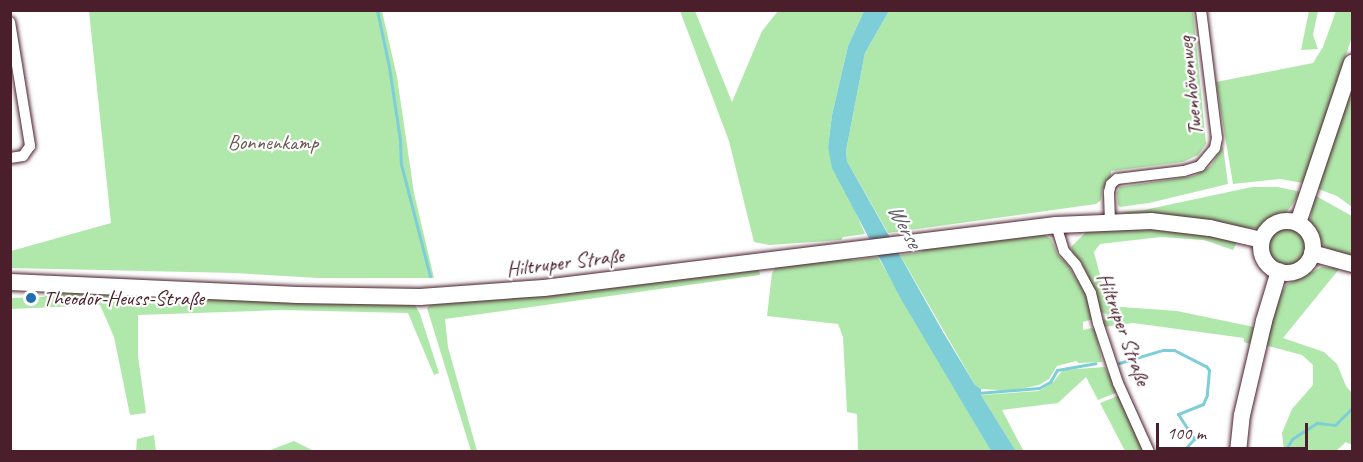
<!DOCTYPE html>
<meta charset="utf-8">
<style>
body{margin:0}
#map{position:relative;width:1363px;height:462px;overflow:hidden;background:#fff;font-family:Caveat,sans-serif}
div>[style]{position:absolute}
.green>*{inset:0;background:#b0e8ab}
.round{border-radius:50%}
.water>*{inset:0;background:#7dced7}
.stream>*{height:3px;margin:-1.5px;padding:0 1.5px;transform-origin:1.5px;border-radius:1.5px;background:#7dced7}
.roads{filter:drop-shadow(0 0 2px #4a1f2b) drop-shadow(0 0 2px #4a1f2b)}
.street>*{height:10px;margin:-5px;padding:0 5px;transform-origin:5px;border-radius:5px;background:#fff}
.secondary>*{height:16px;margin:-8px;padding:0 8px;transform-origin:8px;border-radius:8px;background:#fff}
.secondary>.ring{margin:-8px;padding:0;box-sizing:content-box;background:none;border:16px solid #fff;border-radius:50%}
.dots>*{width:16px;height:16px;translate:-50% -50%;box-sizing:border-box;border:3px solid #fff;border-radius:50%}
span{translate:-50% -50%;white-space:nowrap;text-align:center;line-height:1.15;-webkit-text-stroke:4.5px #fff;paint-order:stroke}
.street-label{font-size:21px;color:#4a1f2b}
.park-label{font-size:21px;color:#695b51}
.poi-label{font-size:21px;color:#4a1f2b}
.left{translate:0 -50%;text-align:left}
.water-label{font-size:22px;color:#5c5c67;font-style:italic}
.frame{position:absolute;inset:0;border:12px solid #4a1f2b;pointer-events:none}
.scale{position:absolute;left:1156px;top:423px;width:152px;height:27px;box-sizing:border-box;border:3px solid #4a1f2b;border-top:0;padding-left:8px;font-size:18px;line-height:21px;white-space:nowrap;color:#4a1f2b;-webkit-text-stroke:4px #fff;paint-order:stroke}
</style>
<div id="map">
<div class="green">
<i style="clip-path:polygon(89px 11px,382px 11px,397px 77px,414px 193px,434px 278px,318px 278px,234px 273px,11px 268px,11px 251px,111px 223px)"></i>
<i style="clip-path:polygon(680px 11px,695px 11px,732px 102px,762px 31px,778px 11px,864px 11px,848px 46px,832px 115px,828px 147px,865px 234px,843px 237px,841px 240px,769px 245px,754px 242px,729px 141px)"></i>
<i style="clip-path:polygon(889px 11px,1193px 11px,1206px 144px,1198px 155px,1183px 162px,1111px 171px,1111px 177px,1102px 190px,1101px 200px,1096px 204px,888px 233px,847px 161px,846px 151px,865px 53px)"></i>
<i style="clip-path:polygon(1309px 11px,1318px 11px,1313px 35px,1318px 49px,1301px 50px)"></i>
<i style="clip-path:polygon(1336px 11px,1352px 11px,1352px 37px,1303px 183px,1280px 179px,1233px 184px,1216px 82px,1313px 63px,1323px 47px)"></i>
<i style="clip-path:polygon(1352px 83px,1352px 207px,1337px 196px,1316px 188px)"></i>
<i style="clip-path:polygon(1223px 146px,1228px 184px,1149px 203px,1120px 207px,1118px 205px,1117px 193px,1120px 187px,1194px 176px,1211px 166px)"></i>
<i style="clip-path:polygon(1252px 187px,1278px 187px,1301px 192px,1286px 213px,1257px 228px,1239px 228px,1119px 212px,1144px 210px)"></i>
<i style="clip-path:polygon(1314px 195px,1352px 216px,1352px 258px,1325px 247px,1318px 240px,1310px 224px)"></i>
<i class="round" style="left:1267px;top:226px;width:40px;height:40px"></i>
<i style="clip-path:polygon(1158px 228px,1203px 233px,1237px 242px,1233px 250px,1204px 240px,1161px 237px,1100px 244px,1094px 252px,1108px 306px,1177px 311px,1254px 327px,1250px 344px,1244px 342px,1244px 338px,1133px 323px,1103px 327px,1103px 320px,1107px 314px,1098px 311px,1088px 277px,1082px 263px,1073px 255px,1071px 247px,1086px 232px)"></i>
<i style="clip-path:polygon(1042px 233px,1051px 239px,1058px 255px,1067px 264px,1085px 293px,1093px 319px,1083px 322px,1083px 330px,1092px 328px,1095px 330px,1102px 362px,1079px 363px,1076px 361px,1057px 366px,1049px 379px,1039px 385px,1012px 391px,981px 389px,975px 385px,900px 255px,922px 252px,923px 246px)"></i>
<i style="clip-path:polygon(850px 256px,852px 260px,878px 257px,991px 451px,858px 451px,857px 414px,847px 412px,843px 337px,838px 324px,767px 316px,772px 273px,776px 267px)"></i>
<i style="clip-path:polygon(1322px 267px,1352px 269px,1352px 274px,1340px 268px,1283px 338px,1324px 352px,1337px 364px,1346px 386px,1352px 393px,1352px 445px,1346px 442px,1336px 451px,1284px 451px,1282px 433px,1292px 409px,1313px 385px,1313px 365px,1302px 355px,1264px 345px,1278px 298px,1286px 285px)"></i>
<i style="clip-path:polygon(753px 268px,759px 270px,760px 275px,445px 319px,448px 347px,477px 451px,471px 451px,427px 308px,430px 305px)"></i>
<i style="clip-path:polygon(58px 292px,414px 303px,420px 314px,439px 373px,434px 375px,408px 313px,282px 310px,138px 315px,138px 356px,146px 413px,130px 415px,114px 337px,100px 305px,11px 309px,10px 298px,43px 297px)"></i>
<i style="clip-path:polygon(1105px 367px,1118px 392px,1098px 400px,1086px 377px,1058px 403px,1002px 410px,1023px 450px,1020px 452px,1016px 451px,981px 395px,1039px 391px,1053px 382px,1063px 370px)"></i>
<i style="clip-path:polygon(1120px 395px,1146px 451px,1125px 451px,1100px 403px)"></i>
<i style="clip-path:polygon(154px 435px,156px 451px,136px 451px,137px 439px)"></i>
<i style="clip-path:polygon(294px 441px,314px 451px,268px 451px)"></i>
</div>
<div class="water">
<i style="clip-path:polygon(864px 11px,889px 11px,865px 53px,846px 151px,847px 161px,943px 332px,975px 385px,981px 389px,981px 395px,1016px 451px,991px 451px,901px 299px,832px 168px,828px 147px,832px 115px,848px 46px)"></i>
</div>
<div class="stream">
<i style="left:377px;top:10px;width:58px;rotate:78.1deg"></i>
<i style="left:389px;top:67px;width:74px;rotate:81.4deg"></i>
<i style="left:400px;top:140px;width:24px;rotate:88deg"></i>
<i style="left:401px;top:164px;width:116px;rotate:75.5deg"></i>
<i style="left:1119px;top:363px;width:46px;rotate:-16.5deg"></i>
<i style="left:1163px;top:350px;width:11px"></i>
<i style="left:1174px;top:350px;width:36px;rotate:27deg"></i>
<i style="left:1206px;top:366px;width:5px;rotate:53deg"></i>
<i style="left:1209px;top:370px;width:25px;rotate:95deg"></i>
<i style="left:1207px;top:395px;width:10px;rotate:114deg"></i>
<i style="left:1203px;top:404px;width:27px;rotate:158deg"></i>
<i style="left:1178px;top:414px;width:30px;rotate:57deg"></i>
<i style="left:1194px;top:439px;width:18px;rotate:133deg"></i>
<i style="left:977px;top:393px;width:62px;rotate:-4.6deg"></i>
<i style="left:1039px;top:388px;width:13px;rotate:-29deg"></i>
<i style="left:1050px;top:382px;width:14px;rotate:-60deg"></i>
<i style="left:1057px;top:370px;width:39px;rotate:-10deg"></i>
<i style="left:1284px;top:452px;width:15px;rotate:-58deg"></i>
<i style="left:1292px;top:439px;width:30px;rotate:-33deg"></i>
<i style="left:1317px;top:423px;width:18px;rotate:6deg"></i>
<i style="left:1335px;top:425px;width:24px;rotate:-45deg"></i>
</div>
<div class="roads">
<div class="street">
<i style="left:10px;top:22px;width:126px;rotate:80.8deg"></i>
<i style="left:30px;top:146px;width:12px;rotate:125deg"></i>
<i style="left:23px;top:156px;width:13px;rotate:171deg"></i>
<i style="left:1110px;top:222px;width:30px;rotate:-92deg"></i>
<i style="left:1109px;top:192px;width:8px;rotate:-76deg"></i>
<i style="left:1111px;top:184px;width:8px;rotate:-40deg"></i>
<i style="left:1117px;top:179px;width:67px;rotate:-6.8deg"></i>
<i style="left:1184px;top:171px;width:17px;rotate:-17deg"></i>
<i style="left:1200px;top:166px;width:23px;rotate:-50deg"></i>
<i style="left:1215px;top:148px;width:10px;rotate:-79deg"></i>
<i style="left:1217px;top:138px;width:129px;rotate:-97.1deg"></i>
<i style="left:1056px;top:225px;width:27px;rotate:73deg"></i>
<i style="left:1064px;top:251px;width:18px;rotate:49deg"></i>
<i style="left:1076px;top:265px;width:32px;rotate:62deg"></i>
<i style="left:1091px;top:293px;width:31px;rotate:77deg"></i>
<i style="left:1098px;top:323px;width:63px;rotate:71.6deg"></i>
<i style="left:1118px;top:383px;width:76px;rotate:65.8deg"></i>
</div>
<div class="secondary">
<i class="ring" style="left:1261px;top:221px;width:36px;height:36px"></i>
<i style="left:1298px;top:223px;width:169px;rotate:-71.4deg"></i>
<i style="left:1312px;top:253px;width:41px;rotate:15.4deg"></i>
<i style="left:10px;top:282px;width:288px;rotate:2.6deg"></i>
<i style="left:298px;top:295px;width:122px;rotate:0.9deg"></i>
<i style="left:420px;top:297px;width:124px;rotate:-4.2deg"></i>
<i style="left:544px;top:288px;width:516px;rotate:-7.01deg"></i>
<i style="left:1056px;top:225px;width:95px;rotate:-2.4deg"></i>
<i style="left:1151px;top:221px;width:59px;rotate:6.8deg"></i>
<i style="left:1210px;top:228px;width:53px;rotate:13deg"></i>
<i style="left:1238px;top:452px;width:37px;rotate:-84deg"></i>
<i style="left:1242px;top:415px;width:97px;rotate:-76.8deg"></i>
<i style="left:1264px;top:321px;width:52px;rotate:-73.3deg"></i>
</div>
</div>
<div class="dots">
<i style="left:31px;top:298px;background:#1f6fb2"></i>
</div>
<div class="street-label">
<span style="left:1190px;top:86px;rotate:-96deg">Twenhövenweg</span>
<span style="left:565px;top:262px;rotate:-7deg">Hiltruper Straße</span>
<span style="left:1124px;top:329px;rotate:70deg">Hiltruper Straße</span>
</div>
<div class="park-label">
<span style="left:273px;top:142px">Bonnenkamp</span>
</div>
<div class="poi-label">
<span class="left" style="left:43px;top:298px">Theodor-Heuss-Straße</span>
</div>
<div class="water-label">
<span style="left:904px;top:226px;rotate:61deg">Werse</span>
</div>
<div class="frame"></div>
<div class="scale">100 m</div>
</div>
